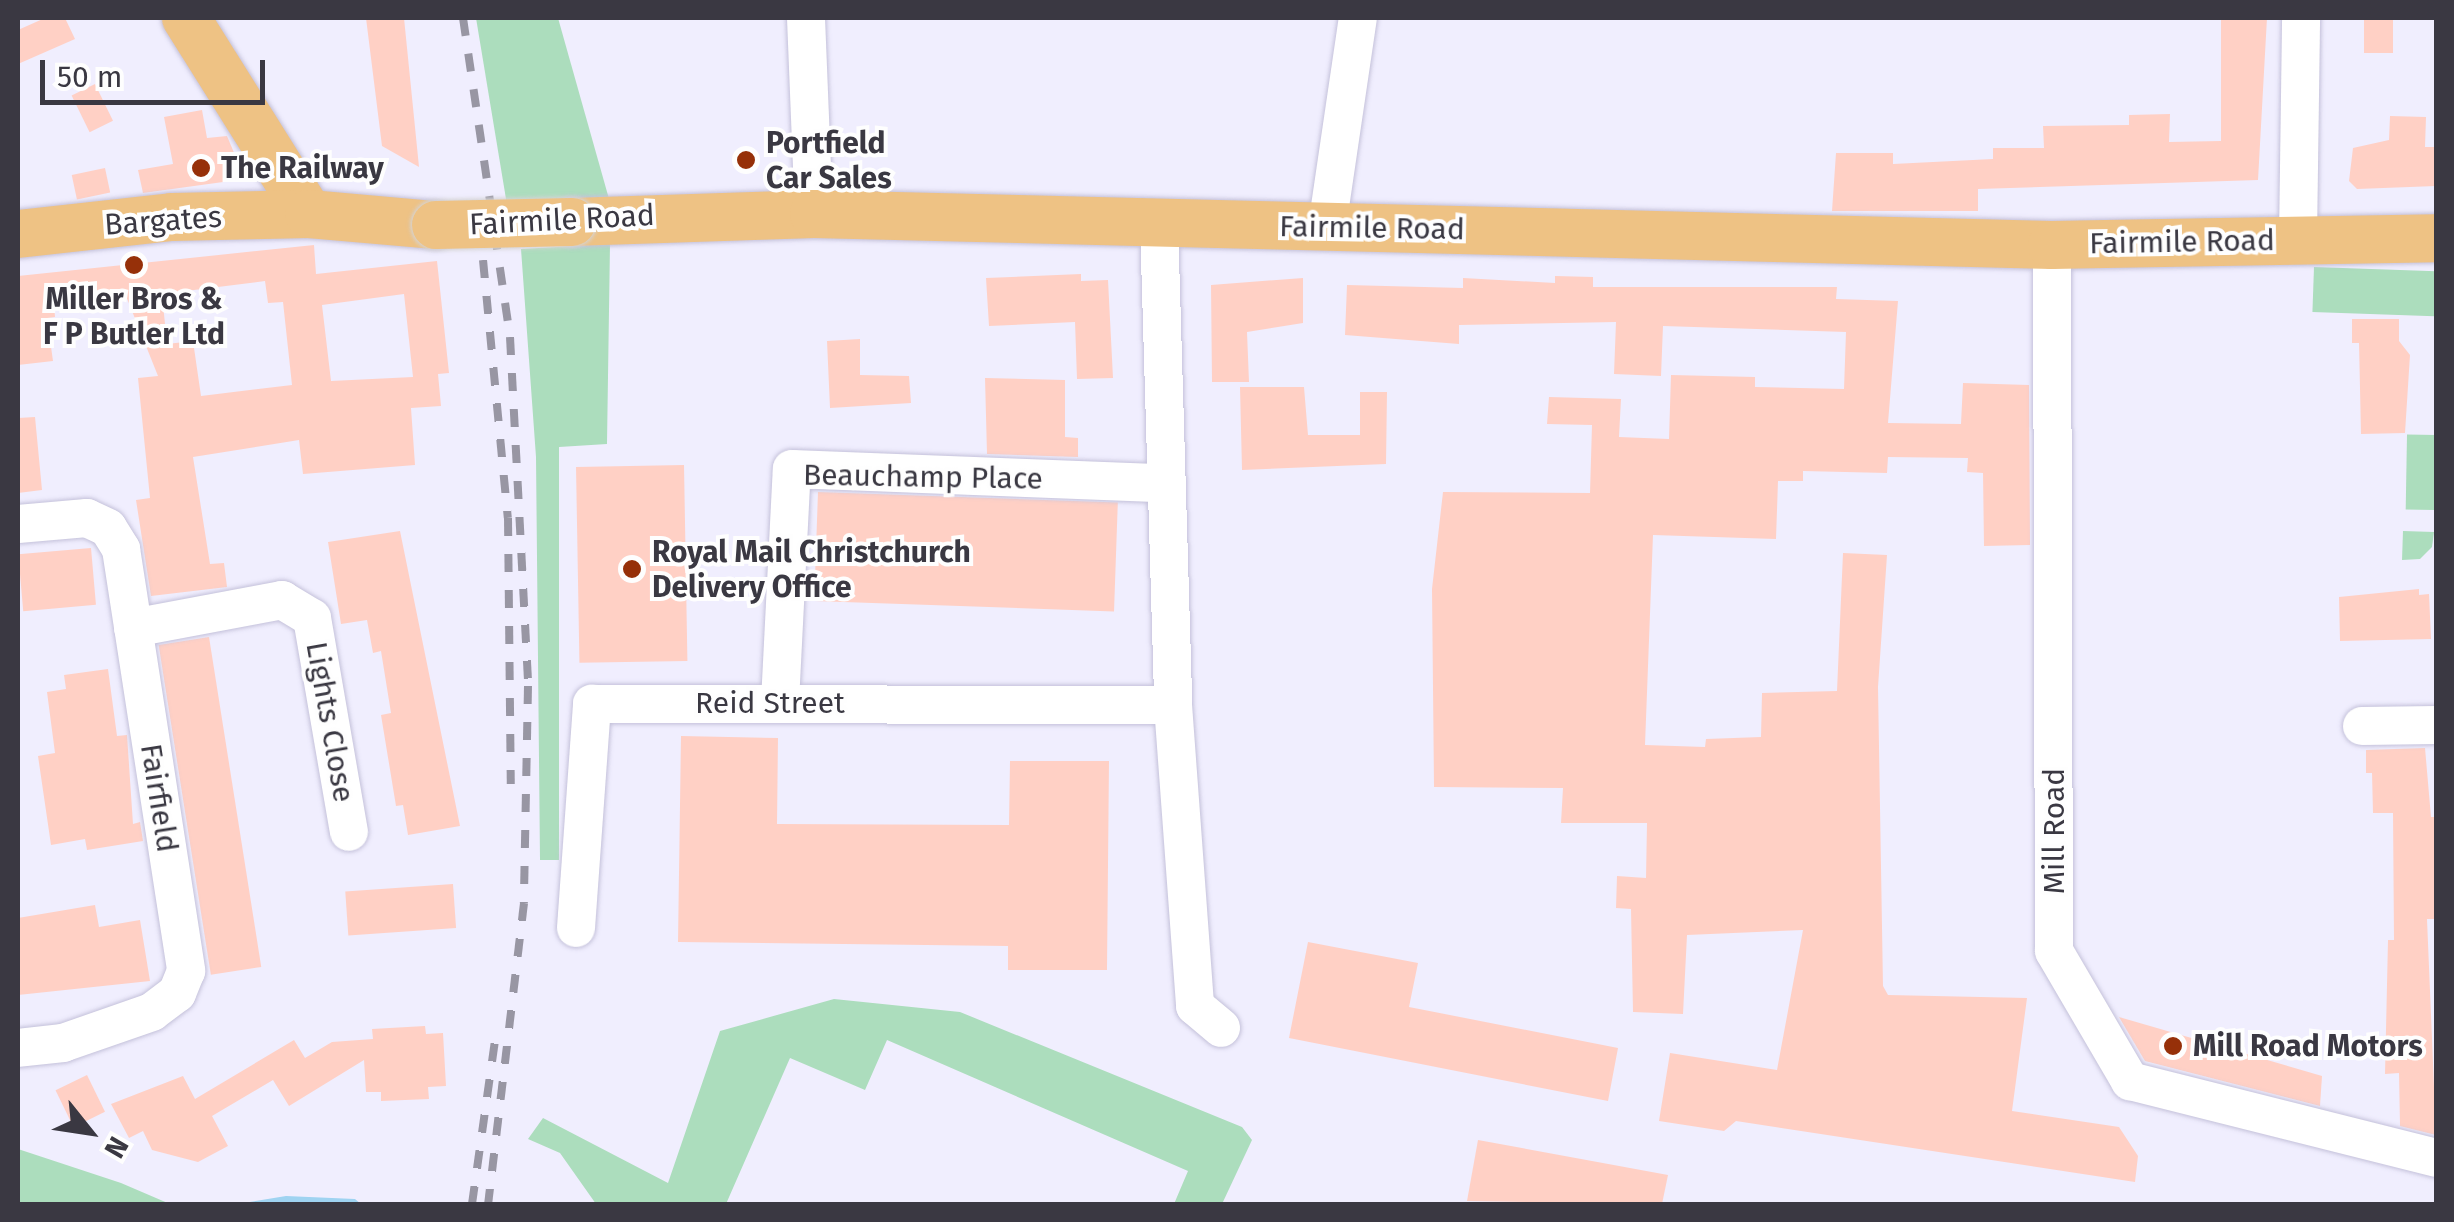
<!DOCTYPE html>
<style>
body{margin:0}
#map{position:relative;width:2454px;height:1222px;overflow:hidden;background:#f0eefe;font-family:"Fira Sans",sans-serif}
div>[style]{position:absolute}
.green>*{inset:0;background:#acddbd;transform-origin:0 0}
.water>*{inset:0;background:#9fd3f1}
.building>*{inset:0;background:#ffd0c5;transform-origin:0 0}
.roads{filter:drop-shadow(0 0 2px #c4c1da) drop-shadow(0 0 2px #c4c1da)}
.minor>*{height:38px;margin:-19px;padding:0 19px;transform-origin:19px;border-radius:19px;background:#fff}
.major>*{height:48px;margin:-24px;padding:0 24px;transform-origin:24px;border-radius:24px;background:#eec284}
.rail>*{height:8px;margin-top:-4px;transform-origin:0;background:repeating-linear-gradient(90deg,#9896a3 0 18px,transparent 0 36px)}
.bridges{filter:drop-shadow(0 0 2px #d4d3d5) drop-shadow(0 0 2px #d4d3d5)}
.major-bridge>*{height:48px;margin:-24px;padding:0 24px;transform-origin:24px;border-radius:24px;background:#eec284}
.dots>*{width:28px;height:28px;translate:-50% -50%;box-sizing:border-box;border:5px solid #fefefe;border-radius:50%}
span{translate:-50% -50%;white-space:nowrap;text-align:center;line-height:1.15;-webkit-text-stroke:8px #fefefe;paint-order:stroke}
.poi-label{font-size:30px;color:#3a3842;font-weight:700}
.left{translate:0 -50%;text-align:left}
.street-label{font-size:30px;color:#3a3842}
.frame{position:absolute;inset:0;border:20px solid #3a3842;pointer-events:none}
.north{position:absolute;left:40px;top:1082px;width:100px;height:100px;-webkit-text-stroke:8px #fefefe;paint-order:stroke;rotate:120deg;font-size:28px;font-weight:700;line-height:40px;text-align:center;color:#3a3842}
.north::after{content:'';display:block;margin:auto;width:35px;height:45px;background:#3a3842;clip-path:polygon(50% 0,100% 100%,50% 72%,0 100%)}
.scale{position:absolute;left:40px;top:60px;width:225px;height:45px;box-sizing:border-box;border:5px solid #3a3842;border-top:0;padding-left:12px;font-size:30px;line-height:35px;white-space:nowrap;color:#3a3842;-webkit-text-stroke:8px #fefefe;paint-order:stroke}
</style>
<div id="map">
<div class="green">
<i style="clip-path:polygon(476px 18px,558px 18px,611px 206px,507px 205px)"></i>
<i style="clip-path:polygon(610px 244px,607px 444px,559px 447px,559px 860px,540px 860px,536px 457px,521px 249px)"></i>
<i style="left:2314px;top:267px;width:122px;height:45px;rotate:2deg"></i>
<i style="left:2436px;top:435px;width:75px;height:29px;rotate:91deg"></i>
<i style="clip-path:polygon(2403px 531px,2434px 532px,2432px 547px,2420px 559px,2402px 560px)"></i>
<i style="clip-path:polygon(834px 999px,960px 1012px,1242px 1127px,1252px 1140px,1222px 1204px,1174px 1204px,1188px 1171px,887px 1040px,865px 1090px,790px 1058px,726px 1204px,596px 1204px,560px 1153px,528px 1139px,543px 1118px,668px 1183px,720px 1031px)"></i>
<i style="clip-path:polygon(18px 1149px,121px 1183px,170px 1204px,18px 1204px)"></i>
</div>
<div class="water">
<i style="clip-path:polygon(286px 1196px,355px 1199px,361px 1204px,237px 1204px)"></i>
</div>
<div class="building">
<i style="clip-path:polygon(45px 18px,65px 18px,75px 39px,18px 64px,18px 30px)"></i>
<i style="clip-path:polygon(366px 18px,404px 18px,419px 167px,382px 146px)"></i>
<i style="clip-path:polygon(2221px 18px,2267px 18px,2258px 180px,1978px 189px,1978px 211px,1832px 211px,1836px 153px,1893px 153px,1893px 164px,1993px 159px,1993px 148px,2044px 148px,2043px 126px,2129px 125px,2129px 115px,2170px 114px,2169px 142px,2221px 141px)"></i>
<i style="left:2364px;top:18px;width:29px;height:35px"></i>
<i style="left:95px;top:84px;width:41px;height:26px;rotate:64deg"></i>
<i style="clip-path:polygon(202px 110px,207px 138px,227px 136px,245px 179px,143px 193px,138px 170px,173px 164px,164px 117px)"></i>
<i style="clip-path:polygon(2390px 116px,2426px 117px,2425px 147px,2436px 147px,2436px 186px,2357px 189px,2349px 181px,2353px 148px,2389px 140px)"></i>
<i style="left:105px;top:168px;width:25px;height:34px;rotate:78deg"></i>
<i style="clip-path:polygon(evenodd,314px 245px,316px 274px,437px 261px,449px 373px,438px 374px,441px 406px,411px 408px,415px 465px,303px 474px,299px 440px,193px 457px,210px 564px,224px 563px,227px 587px,151px 596px,136px 500px,150px 498px,138px 378px,158px 376px,126px 296px,54px 304px,55px 317px,47px 318px,53px 361px,18px 365px,18px 276px,314px 245px,265px 281px,268px 303px,283px 302px,292px 385px,201px 396px,193px 341px,167px 344px,162px 294px,265px 281px,314px 245px,404px 294px,413px 377px,331px 381px,322px 305px,404px 294px)"></i>
<i style="clip-path:polygon(1081px 274px,1081px 281px,1108px 280px,1113px 378px,1077px 379px,1075px 322px,989px 326px,986px 278px)"></i>
<i style="clip-path:polygon(1555px 276px,1593px 277px,1593px 287px,1837px 287px,1836px 299px,1898px 301px,1888px 423px,1961px 424px,1963px 383px,2029px 385px,2030px 545px,1984px 546px,1983px 473px,1967px 472px,1968px 458px,1888px 457px,1887px 473px,1803px 471px,1803px 481px,1778px 481px,1776px 539px,1653px 535px,1645px 745px,1705px 747px,1706px 739px,1761px 737px,1762px 693px,1837px 691px,1843px 553px,1887px 555px,1878px 687px,1883px 986px,1888px 995px,2027px 998px,2012px 1111px,2119px 1127px,2138px 1156px,2135px 1182px,1736px 1121px,1724px 1131px,1659px 1121px,1670px 1053px,1777px 1070px,1803px 930px,1687px 935px,1683px 1014px,1633px 1012px,1631px 909px,1616px 908px,1617px 876px,1646px 878px,1647px 823px,1561px 823px,1563px 788px,1434px 787px,1432px 589px,1443px 492px,1590px 493px,1592px 425px,1547px 424px,1549px 397px,1621px 399px,1619px 437px,1669px 439px,1671px 375px,1755px 377px,1755px 387px,1844px 389px,1846px 332px,1663px 326px,1661px 376px,1614px 374px,1616px 322px,1459px 325px,1459px 344px,1345px 335px,1347px 285px,1463px 288px,1463px 278px,1555px 283px)"></i>
<i style="clip-path:polygon(1303px 278px,1303px 323px,1247px 332px,1249px 382px,1212px 382px,1211px 285px)"></i>
<i style="clip-path:polygon(2352px 319px,2399px 319px,2399px 341px,2410px 355px,2405px 433px,2361px 434px,2359px 343px,2352px 343px)"></i>
<i style="clip-path:polygon(860px 339px,860px 375px,909px 376px,911px 403px,830px 408px,827px 341px)"></i>
<i style="clip-path:polygon(985px 378px,1065px 380px,1065px 437px,1078px 438px,1078px 457px,987px 454px)"></i>
<i style="clip-path:polygon(1240px 387px,1304px 387px,1308px 435px,1360px 435px,1360px 392px,1387px 392px,1386px 464px,1242px 470px)"></i>
<i style="clip-path:polygon(35px 417px,42px 490px,18px 493px,18px 418px)"></i>
<i style="left:684px;top:465px;width:196px;height:108px;rotate:89deg"></i>
<i style="left:818px;top:492px;width:300px;height:109px;rotate:2deg"></i>
<i style="clip-path:polygon(400px 531px,460px 826px,408px 835px,403px 805px,396px 806px,381px 715px,391px 713px,381px 651px,373px 653px,367px 620px,341px 624px,328px 542px)"></i>
<i style="left:91px;top:548px;width:57px;height:73px;rotate:85deg"></i>
<i style="clip-path:polygon(2419px 589px,2419px 595px,2429px 594px,2431px 639px,2340px 641px,2339px 597px)"></i>
<i style="left:209px;top:637px;width:334px;height:51px;rotate:81deg"></i>
<i style="clip-path:polygon(108px 669px,117px 736px,127px 735px,133px 824px,140px 822px,143px 841px,87px 850px,85px 839px,51px 845px,38px 756px,55px 753px,47px 692px,66px 689px,64px 675px)"></i>
<i style="clip-path:polygon(681px 736px,778px 738px,777px 824px,1009px 825px,1010px 761px,1109px 761px,1107px 970px,1008px 970px,1008px 946px,678px 942px)"></i>
<i style="clip-path:polygon(2425px 748px,2431px 817px,2436px 817px,2436px 919px,2427px 919px,2436px 1135px,2400px 1126px,2399px 1073px,2385px 1074px,2388px 940px,2394px 940px,2393px 813px,2373px 813px,2372px 773px,2366px 773px,2366px 750px)"></i>
<i style="left:453px;top:884px;width:44px;height:108px;rotate:86deg"></i>
<i style="clip-path:polygon(95px 905px,99px 927px,140px 920px,150px 981px,18px 995px,18px 918px)"></i>
<i style="clip-path:polygon(1308px 942px,1418px 963px,1409px 1007px,1618px 1048px,1608px 1101px,1289px 1038px)"></i>
<i style="clip-path:polygon(2119px 1017px,2322px 1076px,2320px 1106px,2145px 1061px)"></i>
<i style="clip-path:polygon(425px 1026px,426px 1034px,443px 1033px,446px 1086px,428px 1087px,429px 1099px,381px 1101px,381px 1092px,366px 1092px,364px 1060px,289px 1106px,273px 1080px,212px 1116px,228px 1146px,198px 1162px,152px 1150px,143px 1131px,129px 1138px,111px 1104px,183px 1076px,195px 1099px,294px 1040px,305px 1058px,332px 1042px,373px 1039px,372px 1029px)"></i>
<i style="left:87px;top:1075px;width:41px;height:35px;rotate:64deg"></i>
<i style="clip-path:polygon(1478px 1140px,1668px 1175px,1662px 1204px,1467px 1201px)"></i>
</div>
<div class="roads">
<div class="minor">
<i style="left:806px;top:18px;width:196px;rotate:87.7deg"></i>
<i style="left:1159px;top:223px;width:482px;rotate:88.3deg"></i>
<i style="left:1173px;top:705px;width:302px;rotate:85.8deg"></i>
<i style="left:1195px;top:1006px;width:34px;rotate:40deg"></i>
<i style="left:1327px;top:227px;width:211px;rotate:-81.6deg"></i>
<i style="left:2298px;top:239px;width:221px;rotate:-89.2deg"></i>
<i style="left:2052px;top:245px;width:706px;rotate:89.84deg"></i>
<i style="left:2054px;top:951px;width:151px;rotate:59.7deg"></i>
<i style="left:2130px;top:1081px;width:316px;rotate:14.1deg"></i>
<i style="left:18px;top:524px;width:69px;rotate:-5deg"></i>
<i style="left:87px;top:518px;width:23px;rotate:25deg"></i>
<i style="left:108px;top:528px;width:25px;rotate:58deg"></i>
<i style="left:121px;top:549px;width:427px;rotate:81.2deg"></i>
<i style="left:186px;top:971px;width:24px;rotate:112deg"></i>
<i style="left:177px;top:993px;width:31px;rotate:143deg"></i>
<i style="left:152px;top:1012px;width:94px;rotate:160.8deg"></i>
<i style="left:63px;top:1043px;width:45px;rotate:173.7deg"></i>
<i style="left:133px;top:628px;width:152px;rotate:-10.6deg"></i>
<i style="left:282px;top:600px;width:35px;rotate:31deg"></i>
<i style="left:312px;top:618px;width:217px;rotate:80.2deg"></i>
<i style="left:780px;top:702px;width:233px;rotate:-87.1deg"></i>
<i style="left:792px;top:469px;width:371px;rotate:2.2deg"></i>
<i style="left:2362px;top:726px;width:74px;rotate:-0.8deg"></i>
<i style="left:576px;top:928px;width:225px;rotate:-85.9deg"></i>
<i style="left:592px;top:704px;width:581px;rotate:0.1deg"></i>
</div>
<div class="major">
<i style="left:186px;top:18px;width:231px;rotate:57.9deg"></i>
<i style="left:572px;top:222px;width:242px;rotate:-1.9deg"></i>
<i style="left:814px;top:214px;width:1238px;rotate:1.43deg"></i>
<i style="left:2052px;top:245px;width:384px;rotate:-1deg"></i>
<i style="left:18px;top:234px;width:155px;rotate:-6.3deg"></i>
<i style="left:172px;top:217px;width:137px;rotate:-1.3deg"></i>
<i style="left:309px;top:214px;width:127px;rotate:5deg"></i>
</div>
</div>
<div class="rail">
<i style="left:463px;top:18px;width:322px;rotate:81.6deg"></i>
<i style="left:510px;top:337px;width:349px;rotate:87deg"></i>
<i style="left:528px;top:686px;width:217px;rotate:91.1deg"></i>
<i style="left:524px;top:903px;width:303px;rotate:96.8deg"></i>
<i style="left:483px;top:260px;width:259px;rotate:84.5deg"></i>
<i style="left:508px;top:518px;width:266px;rotate:89.4deg"></i>
<i style="left:472px;top:1204px;width:173px;rotate:-82deg"></i>
</div>
<div class="bridges">
<div class="major-bridge">
<i style="left:436px;top:225px;width:136px;rotate:-1.3deg"></i>
</div>
</div>
<div class="dots">
<i style="left:746px;top:160px;background:#963009"></i>
<i style="left:201px;top:168px;background:#963009"></i>
<i style="left:134px;top:265px;background:#963009"></i>
<i style="left:632px;top:569px;background:#963009"></i>
<i style="left:2173px;top:1046px;background:#963009"></i>
</div>
<div class="poi-label">
<span class="left" style="left:766px;top:160px">Portfield<br>Car Sales</span>
<span class="left" style="left:221px;top:168px">The Railway</span>
<span style="left:134px;top:316px">Miller Bros &amp;<br>F P Butler Ltd</span>
<span class="left" style="left:652px;top:569px">Royal Mail Christchurch<br>Delivery Office</span>
<span class="left" style="left:2193px;top:1046px">Mill Road Motors</span>
</div>
<div class="street-label">
<span style="left:562px;top:220px;rotate:-3deg">Fairmile Road</span>
<span style="left:163px;top:221px;rotate:-4deg">Bargates</span>
<span style="left:1372px;top:228px;rotate:1deg">Fairmile Road</span>
<span style="left:2182px;top:242px;rotate:-1deg">Fairmile Road</span>
<span style="left:923px;top:477px;rotate:1deg">Beauchamp Place</span>
<span style="left:770px;top:703px">Reid Street</span>
<span style="left:330px;top:722px;rotate:80deg">Lights Close</span>
<span style="left:159px;top:798px;rotate:81deg">Fairfield</span>
<span style="left:2054px;top:831px;rotate:-90deg">Mill Road</span>
</div>
<div class="frame"></div>
<div class="north">N</div>
<div class="scale">50 m</div>
</div>
